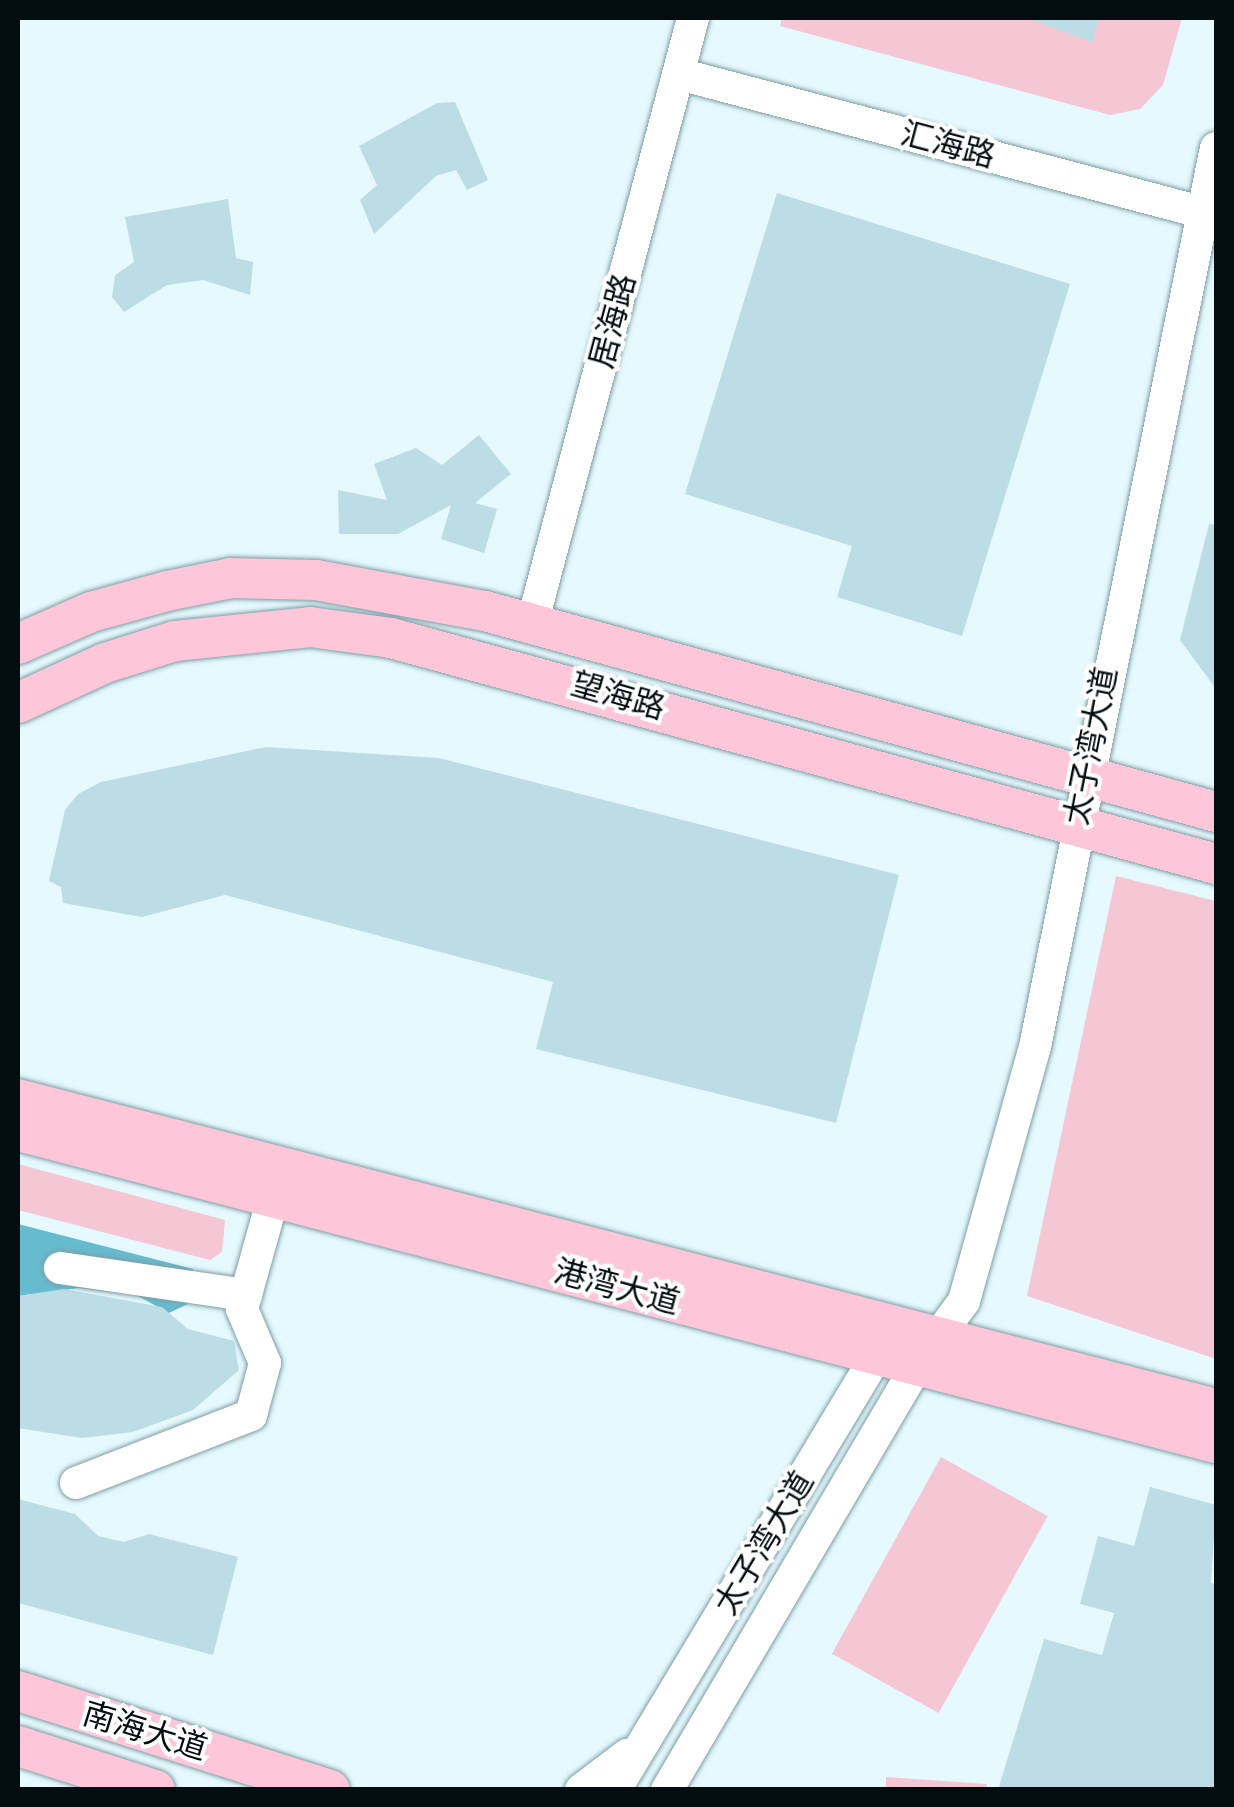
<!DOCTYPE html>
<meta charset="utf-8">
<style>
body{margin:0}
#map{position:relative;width:1234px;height:1807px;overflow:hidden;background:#e5f9fe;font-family:Lora,"Noto Sans SC",serif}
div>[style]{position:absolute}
.green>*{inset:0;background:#f5c7d4;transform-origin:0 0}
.water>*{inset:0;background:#67bbce}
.building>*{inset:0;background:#bcdde5}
.roads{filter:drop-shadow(0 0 2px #7e9da4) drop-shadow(0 0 2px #7e9da4)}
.minor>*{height:32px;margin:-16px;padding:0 16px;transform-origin:16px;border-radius:16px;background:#fff}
.major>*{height:40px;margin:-20px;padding:0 20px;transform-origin:20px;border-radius:20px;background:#fdc7d9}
span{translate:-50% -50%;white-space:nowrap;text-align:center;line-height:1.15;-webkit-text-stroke:8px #fff;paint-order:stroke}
.street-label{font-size:32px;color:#040e11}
.frame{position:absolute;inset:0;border:20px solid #040e11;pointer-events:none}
</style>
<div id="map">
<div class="green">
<i style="clip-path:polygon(782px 18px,1182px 18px,1163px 85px,1140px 109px,1110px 115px,780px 26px)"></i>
<i style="clip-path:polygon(1116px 876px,1216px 901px,1216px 1359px,1027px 1296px)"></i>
<i style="clip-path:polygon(18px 1164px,225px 1220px,222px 1252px,210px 1260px,18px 1210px)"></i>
<i style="left:941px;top:1457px;width:122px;height:225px;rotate:29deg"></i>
<i style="clip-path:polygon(886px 1777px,987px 1784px,986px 1789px,886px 1789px)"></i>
</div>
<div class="water">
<i style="clip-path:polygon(18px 1224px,193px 1269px,188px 1304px,169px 1313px,136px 1295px,79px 1288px,18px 1296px)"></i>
</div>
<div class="building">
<i style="clip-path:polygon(1027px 18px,1099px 18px,1092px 42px)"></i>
<i style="clip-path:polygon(455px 102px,488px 180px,467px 190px,456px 170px,436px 176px,374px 234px,360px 200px,377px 185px,359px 146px,437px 103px)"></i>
<i style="clip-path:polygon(777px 193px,1070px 284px,962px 636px,837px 597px,852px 546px,685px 494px)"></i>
<i style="clip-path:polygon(228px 199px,236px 258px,253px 262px,250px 295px,203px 280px,167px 285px,124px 312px,112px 297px,115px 275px,134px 262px,125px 217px)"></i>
<i style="clip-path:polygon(479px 435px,511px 474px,475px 503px,497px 509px,484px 553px,441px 539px,451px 505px,398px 534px,339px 534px,338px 490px,387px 500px,374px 464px,416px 448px,442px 465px)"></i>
<i style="clip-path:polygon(1209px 524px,1216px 525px,1216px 689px,1180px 640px)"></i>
<i style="clip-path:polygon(266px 747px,439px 758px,899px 875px,836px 1123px,536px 1049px,553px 982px,225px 895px,142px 917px,63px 903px,61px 887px,49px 881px,65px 810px,78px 794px,101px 782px)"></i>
<i style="clip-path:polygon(64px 1289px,162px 1307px,188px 1329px,234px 1341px,239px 1370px,193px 1410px,133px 1432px,82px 1438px,18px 1428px,18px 1296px)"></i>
<i style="clip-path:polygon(1150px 1487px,1216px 1505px,1211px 1583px,1216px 1584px,1216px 1790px,998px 1790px,1044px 1639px,1102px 1655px,1114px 1613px,1080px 1604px,1098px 1536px,1134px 1546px)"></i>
<i style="clip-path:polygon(18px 1499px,75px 1514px,98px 1536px,124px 1542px,149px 1534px,238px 1557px,213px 1655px,18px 1603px)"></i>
</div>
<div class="roads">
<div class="minor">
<i style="left:679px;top:74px;width:555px;rotate:14.81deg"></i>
<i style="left:532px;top:624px;width:627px;rotate:-75.12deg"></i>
<i style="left:60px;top:1268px;width:188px;rotate:8.3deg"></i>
<i style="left:76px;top:1483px;width:188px;rotate:-21.2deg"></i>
<i style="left:251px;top:1415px;width:54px;rotate:-74.9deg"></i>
<i style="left:265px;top:1363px;width:59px;rotate:-113.1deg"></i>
<i style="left:242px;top:1309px;width:115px;rotate:-74.4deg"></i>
<i style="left:581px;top:1790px;width:58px;rotate:-37.3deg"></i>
<i style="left:615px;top:1790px;width:508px;rotate:-58.94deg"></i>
<i style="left:877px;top:1355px;width:25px;rotate:-16deg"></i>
<i style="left:667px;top:1790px;width:493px;rotate:-59.5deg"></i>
<i style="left:917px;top:1365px;width:79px;rotate:-53.7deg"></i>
<i style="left:964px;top:1301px;width:264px;rotate:-74.4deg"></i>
<i style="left:1035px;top:1047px;width:917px;rotate:-78.62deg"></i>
</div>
<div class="major">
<i style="left:18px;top:644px;width:80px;rotate:-23.7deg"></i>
<i style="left:91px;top:612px;width:79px;rotate:-15.4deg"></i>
<i style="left:167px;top:591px;width:65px;rotate:-11.5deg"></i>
<i style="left:231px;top:578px;width:85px;rotate:1.3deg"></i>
<i style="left:316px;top:580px;width:172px;rotate:10.4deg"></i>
<i style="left:485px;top:611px;width:758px;rotate:15.37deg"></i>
<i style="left:18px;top:703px;width:96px;rotate:-24.7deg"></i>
<i style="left:105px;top:663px;width:73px;rotate:-17.4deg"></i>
<i style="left:175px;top:641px;width:136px;rotate:-5.9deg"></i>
<i style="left:310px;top:627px;width:82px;rotate:7.7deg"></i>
<i style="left:391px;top:638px;width:855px;rotate:15.32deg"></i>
<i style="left:18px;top:1099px;width:1237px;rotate:14.51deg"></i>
<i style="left:18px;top:1131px;width:1238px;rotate:14.6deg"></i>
<i style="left:18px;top:1691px;width:327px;rotate:17.6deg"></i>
<i style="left:18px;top:1746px;width:144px;rotate:17.8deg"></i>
</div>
</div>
<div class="street-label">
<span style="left:948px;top:145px;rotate:15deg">汇海路</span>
<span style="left:613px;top:321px;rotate:-75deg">居海路</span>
<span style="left:618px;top:696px;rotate:16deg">望海路</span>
<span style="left:1091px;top:746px;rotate:-79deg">太子湾大道</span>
<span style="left:617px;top:1287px;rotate:15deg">港湾大道</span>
<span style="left:764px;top:1543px;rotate:-59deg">太子湾大道</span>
<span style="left:145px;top:1731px;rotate:17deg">南海大道</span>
</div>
<div class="frame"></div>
</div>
